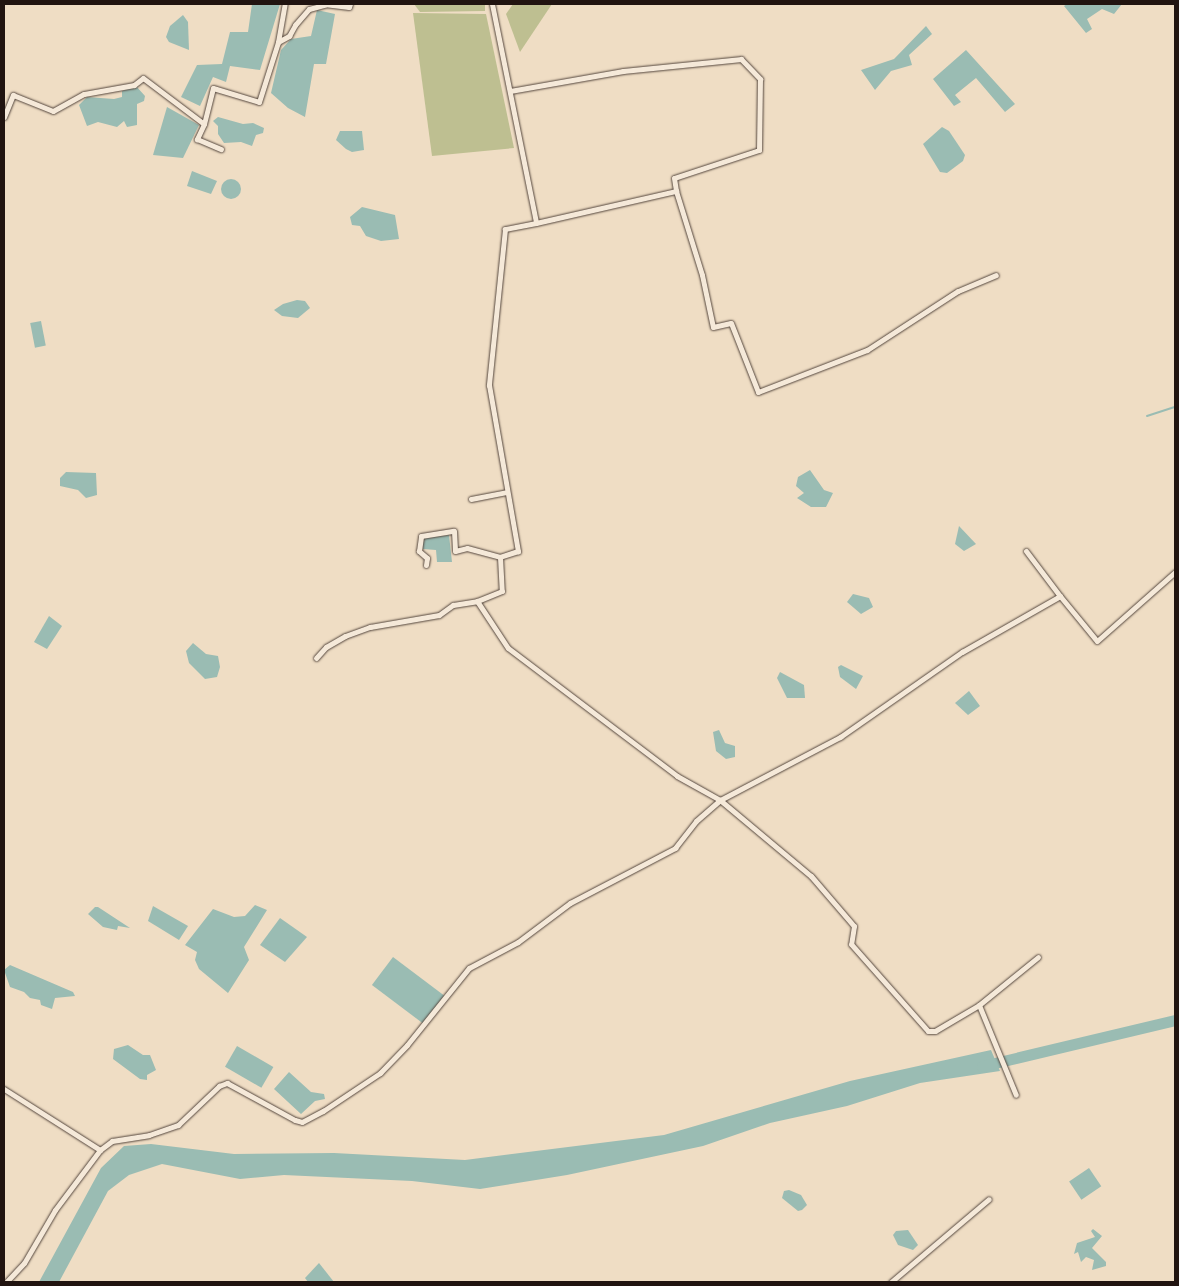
<!DOCTYPE html>
<style>
body{margin:0}
#map{position:relative;width:1179px;height:1286px;overflow:hidden;background:#efddc4;font-family:"IM FELL Double Pica",serif}
div>[style]{position:absolute}
.green>*{inset:0;background:#bebf91}
.water>*{inset:0;background:#9abcb3;transform-origin:0 0}
.round{border-radius:50%}
.stream>*{height:2px;margin:-1px;padding:0 1px;transform-origin:1px;border-radius:1px;background:#9abcb3}
.river>*{height:11px;margin:-5.5px;padding:0 5.5px;transform-origin:5.5px;border-radius:5.5px;background:#9abcb3}
.roads{filter:drop-shadow(0 0 1px #54463d) drop-shadow(0 0 1px #54463d)}
.street>*{height:5px;margin:-2.5px;padding:0 2.5px;transform-origin:2.5px;border-radius:2.5px;background:#f5e9d9}
span{translate:-50% -50%;white-space:nowrap;text-align:center;line-height:1.15;-webkit-text-stroke:4.5px #f5e9d9;paint-order:stroke}
.frame{position:absolute;inset:0;border:5px solid #211410;pointer-events:none}
</style>
<div id="map">
<div class="green">
<i style="clip-path:polygon(414px 4px,485px 4px,485px 11px,420px 12px)"></i>
<i style="clip-path:polygon(513px 4px,552px 4px,520px 52px,506px 14px)"></i>
<i style="clip-path:polygon(413px 13px,486px 14px,514px 148px,432px 156px)"></i>
</div>
<div class="water">
<i style="clip-path:polygon(252px 4px,280px 4px,260px 70px,230px 66px,226px 82px,213px 77px,200px 106px,181px 97px,197px 65px,222px 64px,230px 32px,248px 32px)"></i>
<i style="clip-path:polygon(1067px 4px,1122px 4px,1114px 14px,1102px 9px,1087px 19px,1092px 29px,1086px 33px,1064px 6px)"></i>
<i style="clip-path:polygon(317px 10px,335px 14px,326px 64px,314px 64px,305px 117px,288px 108px,271px 93px,281px 50px,291px 39px,311px 36px)"></i>
<i style="clip-path:polygon(183px 15px,188px 22px,189px 50px,169px 42px,166px 37px,170px 26px)"></i>
<i style="clip-path:polygon(926px 26px,932px 34px,909px 55px,912px 65px,891px 71px,875px 90px,861px 70px,894px 59px)"></i>
<i style="clip-path:polygon(966px 50px,1015px 104px,1005px 112px,976px 78px,955px 95px,961px 102px,954px 106px,933px 79px)"></i>
<i style="clip-path:polygon(136px 86px,145px 96px,144px 101px,137px 104px,137px 125px,127px 127px,124px 121px,117px 127px,98px 122px,87px 126px,79px 105px,87px 97px,114px 99px,122px 97px,122px 91px)"></i>
<i style="clip-path:polygon(167px 107px,199px 125px,183px 158px,153px 155px)"></i>
<i style="clip-path:polygon(218px 117px,243px 124px,253px 123px,264px 128px,263px 133px,256px 135px,252px 146px,241px 142px,224px 143px,218px 134px,218px 126px,213px 121px)"></i>
<i style="clip-path:polygon(942px 127px,949px 131px,965px 155px,963px 161px,947px 173px,940px 172px,923px 144px)"></i>
<i style="clip-path:polygon(340px 131px,362px 131px,364px 150px,352px 152px,346px 149px,336px 140px)"></i>
<i style="clip-path:polygon(192px 171px,217px 181px,211px 194px,187px 186px)"></i>
<i class="round" style="left:221px;top:179px;width:20px;height:20px"></i>
<i style="clip-path:polygon(362px 207px,395px 215px,399px 239px,381px 241px,366px 236px,360px 226px,352px 225px,350px 217px)"></i>
<i style="clip-path:polygon(297px 300px,305px 301px,310px 308px,298px 318px,282px 316px,274px 310px,283px 304px)"></i>
<i style="left:41px;top:321px;width:25px;height:11px;rotate:79deg"></i>
<i style="clip-path:polygon(810px 470px,824px 490px,833px 493px,826px 507px,811px 507px,797px 498px,804px 493px,796px 486px,798px 477px)"></i>
<i style="clip-path:polygon(66px 472px,96px 473px,97px 495px,86px 498px,78px 490px,60px 486px,60px 478px)"></i>
<i style="clip-path:polygon(959px 526px,976px 544px,964px 551px,955px 544px)"></i>
<i style="clip-path:polygon(449px 535px,452px 562px,437px 562px,436px 550px,423px 549px,422px 538px)"></i>
<i style="clip-path:polygon(853px 594px,869px 598px,873px 607px,861px 614px,847px 602px)"></i>
<i style="clip-path:polygon(49px 616px,62px 626px,47px 649px,34px 642px)"></i>
<i style="clip-path:polygon(193px 643px,206px 654px,218px 656px,220px 667px,217px 677px,205px 679px,189px 663px,186px 651px)"></i>
<i style="clip-path:polygon(841px 665px,863px 676px,856px 689px,840px 677px,838px 667px)"></i>
<i style="clip-path:polygon(780px 672px,804px 685px,805px 698px,787px 698px,777px 678px)"></i>
<i style="clip-path:polygon(969px 691px,980px 706px,968px 715px,955px 703px)"></i>
<i style="clip-path:polygon(719px 730px,725px 743px,735px 746px,735px 757px,726px 759px,716px 751px,713px 732px)"></i>
<i style="clip-path:polygon(255px 905px,267px 910px,244px 947px,249px 960px,228px 993px,199px 969px,195px 960px,197px 952px,185px 945px,213px 909px,234px 917px,245px 916px)"></i>
<i style="clip-path:polygon(153px 906px,188px 926px,179px 940px,148px 921px)"></i>
<i style="clip-path:polygon(95px 907px,98px 907px,130px 928px,118px 926px,117px 930px,103px 927px,88px 914px)"></i>
<i style="clip-path:polygon(280px 918px,307px 937px,285px 962px,260px 945px)"></i>
<i style="left:393px;top:957px;width:64px;height:35px;rotate:37deg"></i>
<i style="clip-path:polygon(10px 965px,73px 992px,75px 996px,55px 998px,52px 1009px,41px 1005px,40px 1000px,30px 998px,24px 992px,10px 987px,4px 970px)"></i>
<i style="clip-path:polygon(128px 1045px,143px 1055px,150px 1055px,156px 1070px,147px 1075px,147px 1080px,140px 1079px,113px 1059px,114px 1049px)"></i>
<i style="left:237px;top:1046px;width:42px;height:24px;rotate:30deg"></i>
<i style="clip-path:polygon(991px 1050px,1000px 1071px,920px 1083px,847px 1106px,770px 1123px,703px 1146px,567px 1175px,480px 1189px,412px 1181px,284px 1175px,240px 1179px,162px 1164px,129px 1175px,108px 1191px,59px 1282px,39px 1282px,101px 1168px,124px 1146px,151px 1144px,234px 1154px,334px 1153px,465px 1160px,664px 1135px,850px 1081px)"></i>
<i style="clip-path:polygon(289px 1072px,311px 1092px,324px 1094px,325px 1099px,315px 1101px,301px 1114px,274px 1089px)"></i>
<i style="left:1089px;top:1168px;width:22px;height:24px;rotate:56deg"></i>
<i style="clip-path:polygon(789px 1190px,801px 1195px,807px 1205px,802px 1210px,798px 1211px,782px 1198px,784px 1191px)"></i>
<i style="clip-path:polygon(1093px 1229px,1102px 1236px,1092px 1248px,1106px 1262px,1106px 1266px,1092px 1270px,1094px 1260px,1086px 1257px,1081px 1262px,1078px 1252px,1074px 1254px,1077px 1243px,1095px 1237px,1091px 1231px)"></i>
<i style="clip-path:polygon(908px 1230px,918px 1245px,913px 1250px,898px 1245px,893px 1235px,896px 1231px)"></i>
<i style="clip-path:polygon(319px 1263px,334px 1282px,308px 1282px,305px 1278px)"></i>
</div>
<div class="stream">
<i style="left:1147px;top:416px;width:29px;rotate:-18deg"></i>
</div>
<div class="river">
<i style="left:982px;top:1066px;width:198px;rotate:-13.4deg"></i>
</div>
<div class="roads">
<div class="street">
<i style="left:324px;top:4px;width:25px;rotate:7deg"></i>
<i style="left:349px;top:7px;width:3px;rotate:-72deg"></i>
<i style="left:492px;top:4px;width:223px;rotate:78.6deg"></i>
<i style="left:536px;top:223px;width:32px;rotate:169deg"></i>
<i style="left:505px;top:229px;width:157px;rotate:95.9deg"></i>
<i style="left:489px;top:385px;width:169px;rotate:80.1deg"></i>
<i style="left:518px;top:551px;width:19px;rotate:162deg"></i>
<i style="left:500px;top:557px;width:34px;rotate:87deg"></i>
<i style="left:502px;top:591px;width:27px;rotate:158deg"></i>
<i style="left:477px;top:601px;width:56px;rotate:56.6deg"></i>
<i style="left:508px;top:648px;width:212px;rotate:37.1deg"></i>
<i style="left:677px;top:776px;width:49px;rotate:29.2deg"></i>
<i style="left:720px;top:800px;width:136px;rotate:-27.7deg"></i>
<i style="left:840px;top:737px;width:149px;rotate:-34.9deg"></i>
<i style="left:962px;top:652px;width:113px;rotate:-29.7deg"></i>
<i style="left:1060px;top:596px;width:58px;rotate:50.6deg"></i>
<i style="left:1097px;top:641px;width:104px;rotate:-41.5deg"></i>
<i style="left:278px;top:42px;width:13px;rotate:-29deg"></i>
<i style="left:289px;top:36px;width:13px;rotate:-61deg"></i>
<i style="left:295px;top:25px;width:21px;rotate:-49deg"></i>
<i style="left:309px;top:9px;width:16px;rotate:-15deg"></i>
<i style="left:510px;top:91px;width:115px;rotate:-10deg"></i>
<i style="left:623px;top:71px;width:119px;rotate:-5.8deg"></i>
<i style="left:741px;top:59px;width:28px;rotate:46deg"></i>
<i style="left:760px;top:79px;width:71px;rotate:90.8deg"></i>
<i style="left:759px;top:150px;width:89px;rotate:161.8deg"></i>
<i style="left:674px;top:178px;width:13px;rotate:81deg"></i>
<i style="left:4px;top:117px;width:24px;rotate:-68deg"></i>
<i style="left:13px;top:95px;width:43px;rotate:21.8deg"></i>
<i style="left:53px;top:111px;width:35px;rotate:-29deg"></i>
<i style="left:84px;top:94px;width:51px;rotate:-10.2deg"></i>
<i style="left:134px;top:85px;width:11px;rotate:-38deg"></i>
<i style="left:143px;top:78px;width:76px;rotate:37deg"></i>
<i style="left:204px;top:124px;width:37px;rotate:-76deg"></i>
<i style="left:213px;top:88px;width:48px;rotate:16.9deg"></i>
<i style="left:259px;top:102px;width:63px;rotate:-72.4deg"></i>
<i style="left:278px;top:42px;width:39px;rotate:-80deg"></i>
<i style="left:204px;top:124px;width:17px;rotate:115deg"></i>
<i style="left:197px;top:139px;width:26px;rotate:23deg"></i>
<i style="left:536px;top:223px;width:144px;rotate:-12.9deg"></i>
<i style="left:676px;top:191px;width:88px;rotate:72.8deg"></i>
<i style="left:702px;top:275px;width:53px;rotate:78.1deg"></i>
<i style="left:713px;top:327px;width:18px;rotate:-13deg"></i>
<i style="left:731px;top:323px;width:74px;rotate:68.6deg"></i>
<i style="left:758px;top:392px;width:117px;rotate:-21.1deg"></i>
<i style="left:867px;top:350px;width:108px;rotate:-33deg"></i>
<i style="left:958px;top:291px;width:41px;rotate:-22.8deg"></i>
<i style="left:471px;top:499px;width:36px;rotate:-11deg"></i>
<i style="left:1026px;top:551px;width:56px;rotate:52.9deg"></i>
<i style="left:426px;top:565px;width:7px;rotate:-82deg"></i>
<i style="left:427px;top:558px;width:11px;rotate:-139deg"></i>
<i style="left:419px;top:551px;width:15px;rotate:-82deg"></i>
<i style="left:421px;top:536px;width:33px;rotate:-9deg"></i>
<i style="left:454px;top:531px;width:20px;rotate:87deg"></i>
<i style="left:455px;top:551px;width:12px;rotate:-14deg"></i>
<i style="left:467px;top:548px;width:34px;rotate:15deg"></i>
<i style="left:316px;top:658px;width:15px;rotate:-48deg"></i>
<i style="left:326px;top:647px;width:22px;rotate:-30deg"></i>
<i style="left:345px;top:636px;width:27px;rotate:-20deg"></i>
<i style="left:370px;top:627px;width:70px;rotate:-9.9deg"></i>
<i style="left:439px;top:615px;width:17px;rotate:-36deg"></i>
<i style="left:453px;top:605px;width:24px;rotate:-9deg"></i>
<i style="left:979px;top:1005px;width:97px;rotate:67.7deg"></i>
<i style="left:4px;top:1089px;width:114px;rotate:32.4deg"></i>
<i style="left:100px;top:1150px;width:75px;rotate:126.9deg"></i>
<i style="left:55px;top:1210px;width:61px;rotate:120.3deg"></i>
<i style="left:24px;top:1263px;width:26px;rotate:133deg"></i>
<i style="left:100px;top:1150px;width:15px;rotate:-37deg"></i>
<i style="left:112px;top:1141px;width:37px;rotate:-9deg"></i>
<i style="left:149px;top:1135px;width:31px;rotate:-19deg"></i>
<i style="left:178px;top:1125px;width:57px;rotate:-43.6deg"></i>
<i style="left:219px;top:1086px;width:9px;rotate:-21deg"></i>
<i style="left:227px;top:1083px;width:77px;rotate:28.6deg"></i>
<i style="left:295px;top:1120px;width:7px;rotate:16deg"></i>
<i style="left:302px;top:1122px;width:24px;rotate:-28deg"></i>
<i style="left:323px;top:1111px;width:69px;rotate:-33.7deg"></i>
<i style="left:380px;top:1073px;width:39px;rotate:-46deg"></i>
<i style="left:407px;top:1045px;width:99px;rotate:-51.2deg"></i>
<i style="left:469px;top:968px;width:55px;rotate:-28deg"></i>
<i style="left:518px;top:942px;width:65px;rotate:-36.9deg"></i>
<i style="left:570px;top:903px;width:119px;rotate:-27.6deg"></i>
<i style="left:675px;top:848px;width:34px;rotate:-52deg"></i>
<i style="left:696px;top:821px;width:32px;rotate:-41deg"></i>
<i style="left:720px;top:800px;width:119px;rotate:39.9deg"></i>
<i style="left:811px;top:876px;width:66px;rotate:49.3deg"></i>
<i style="left:854px;top:926px;width:18px;rotate:99deg"></i>
<i style="left:851px;top:944px;width:116px;rotate:48.5deg"></i>
<i style="left:928px;top:1031px;width:7px"></i>
<i style="left:935px;top:1031px;width:51px;rotate:-30.6deg"></i>
<i style="left:979px;top:1005px;width:76px;rotate:-39.1deg"></i>
<i style="left:891px;top:1282px;width:128px;rotate:-40.3deg"></i>
</div>
</div>
<div class="frame"></div>
</div>
